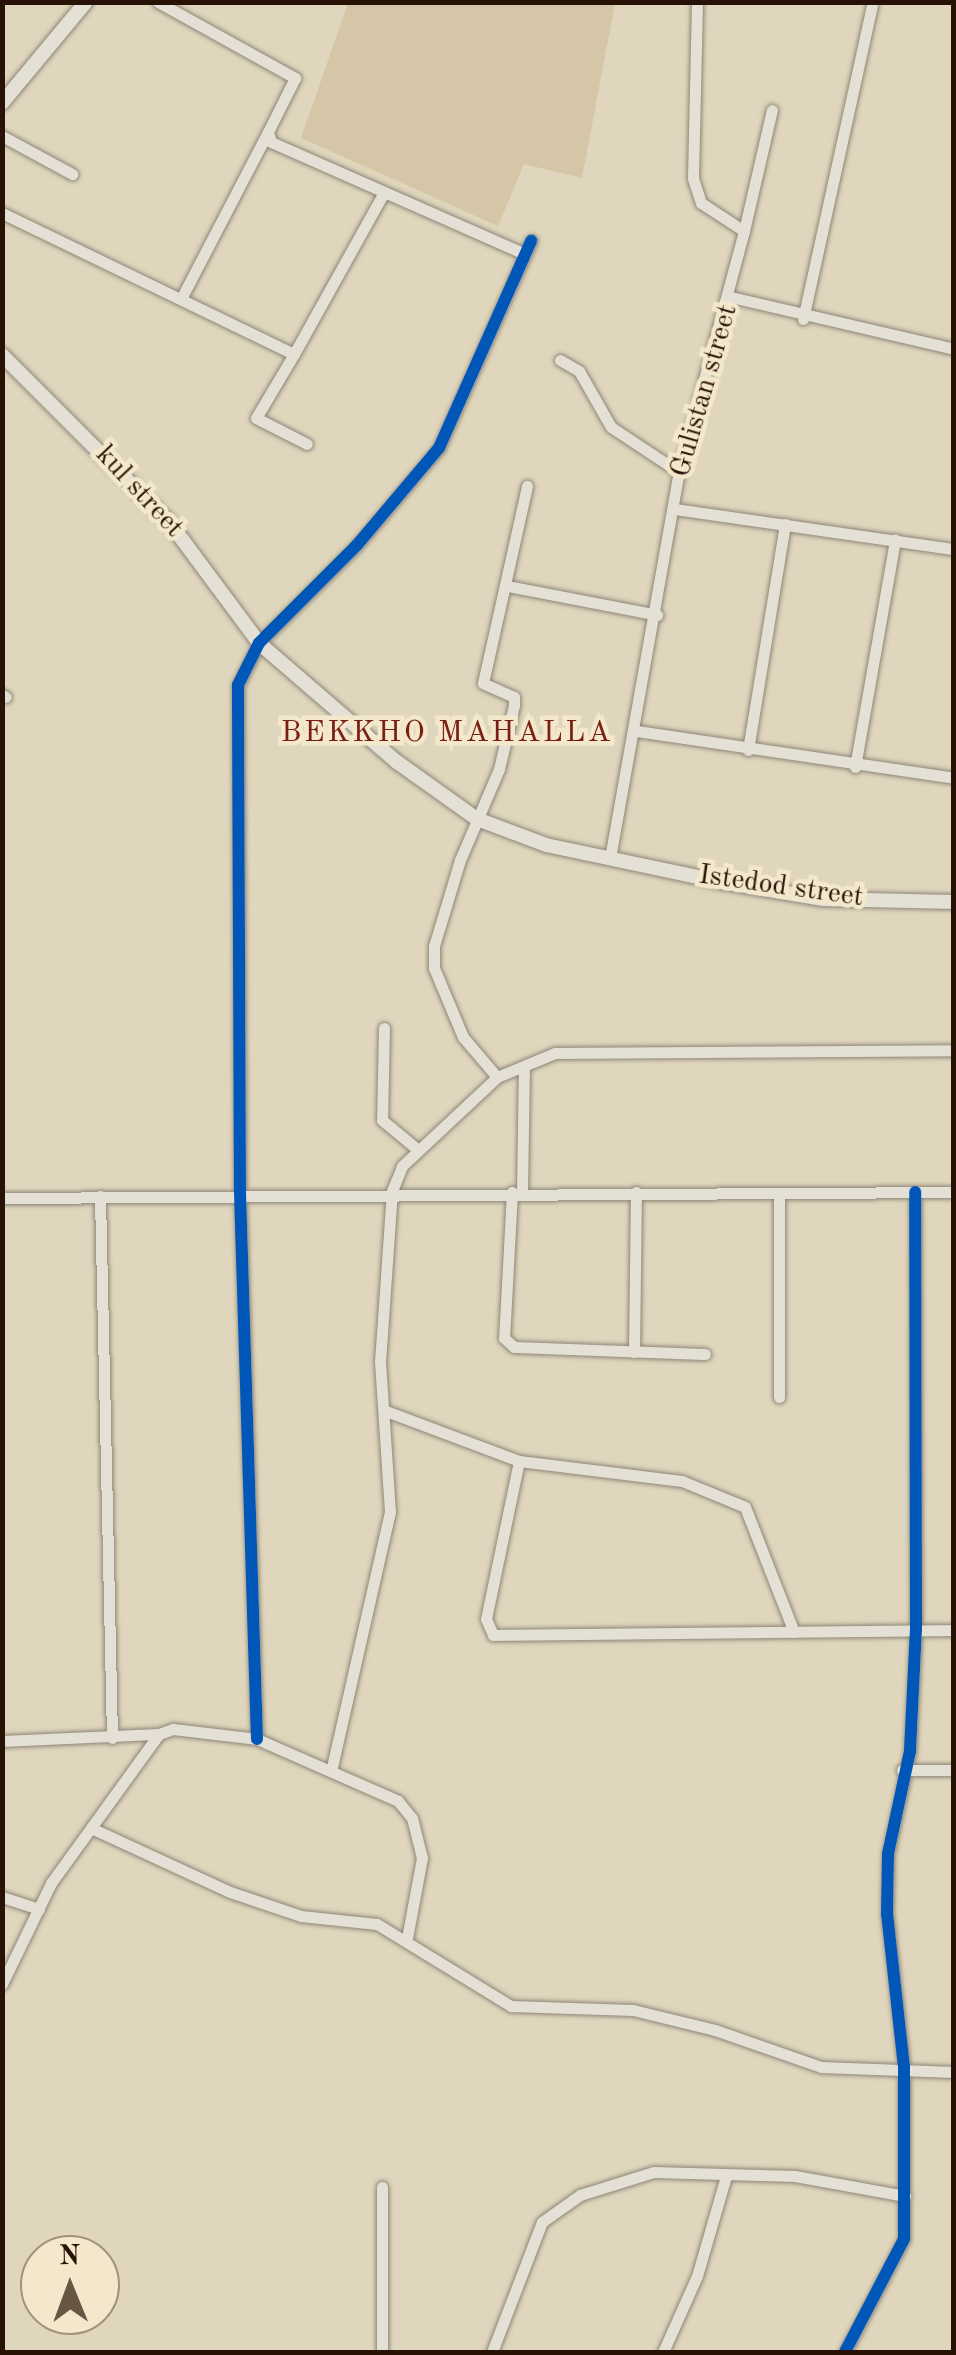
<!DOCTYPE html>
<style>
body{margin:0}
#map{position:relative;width:956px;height:2355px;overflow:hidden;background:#dfd6bd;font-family:"Old Standard TT",serif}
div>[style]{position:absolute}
.green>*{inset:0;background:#d4c6a6}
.roads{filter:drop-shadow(0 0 2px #8e8677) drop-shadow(0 0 2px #8e8677)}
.minor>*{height:11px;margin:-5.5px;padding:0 5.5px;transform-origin:5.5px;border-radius:5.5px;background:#e5e0d5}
.tertiary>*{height:14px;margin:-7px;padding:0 7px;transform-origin:7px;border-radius:7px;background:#e5e0d5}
.cycleway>*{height:12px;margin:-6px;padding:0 6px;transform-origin:6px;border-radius:6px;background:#0057b8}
span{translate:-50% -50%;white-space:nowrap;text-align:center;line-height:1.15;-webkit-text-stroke:9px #f3e8cc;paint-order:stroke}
.street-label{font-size:28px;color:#281105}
.neighbourhood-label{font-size:30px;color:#7a1f14;letter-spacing:2.5px}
.frame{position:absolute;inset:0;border:5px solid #281105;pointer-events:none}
.north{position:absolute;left:20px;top:2235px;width:100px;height:100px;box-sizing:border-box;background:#f3e8cc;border:2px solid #a2927c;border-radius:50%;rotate:359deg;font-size:28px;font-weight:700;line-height:40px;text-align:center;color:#281105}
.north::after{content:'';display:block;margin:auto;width:35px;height:45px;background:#685645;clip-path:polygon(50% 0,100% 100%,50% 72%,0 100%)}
</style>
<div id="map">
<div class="green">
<i style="clip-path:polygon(348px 3px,615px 3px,582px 178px,524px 164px,498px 226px,301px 138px)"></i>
</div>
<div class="roads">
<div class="minor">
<i style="left:158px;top:2px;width:157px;rotate:29deg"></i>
<i style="left:295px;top:78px;width:60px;rotate:116.6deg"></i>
<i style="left:268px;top:132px;width:10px;rotate:73deg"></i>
<i style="left:271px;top:142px;width:278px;rotate:23.8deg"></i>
<i style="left:2px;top:136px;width:80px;rotate:28.5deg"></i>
<i style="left:2px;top:213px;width:324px;rotate:25.8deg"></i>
<i style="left:294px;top:354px;width:185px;rotate:-60.9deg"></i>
<i style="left:744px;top:231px;width:124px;rotate:-77deg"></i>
<i style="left:183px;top:295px;width:184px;rotate:-62.5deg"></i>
<i style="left:731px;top:297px;width:229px;rotate:13.1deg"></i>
<i style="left:803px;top:319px;width:321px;rotate:-77.6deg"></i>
<i style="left:294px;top:354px;width:74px;rotate:120.7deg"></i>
<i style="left:256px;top:418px;width:57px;rotate:27deg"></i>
<i style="left:560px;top:360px;width:22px;rotate:30deg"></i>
<i style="left:579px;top:371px;width:64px;rotate:60.3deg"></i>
<i style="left:611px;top:427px;width:82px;rotate:33.5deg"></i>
<i style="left:675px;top:509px;width:282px;rotate:8.2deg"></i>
<i style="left:507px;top:586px;width:153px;rotate:10.9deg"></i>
<i style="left:2px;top:695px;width:4px;rotate:27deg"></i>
<i style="left:637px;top:731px;width:320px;rotate:8.4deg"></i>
<i style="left:748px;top:750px;width:229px;rotate:-80.7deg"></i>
<i style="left:855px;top:767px;width:231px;rotate:-80deg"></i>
<i style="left:610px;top:858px;width:392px;rotate:-79.9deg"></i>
<i style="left:679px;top:472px;width:250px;rotate:-74.9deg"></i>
<i style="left:744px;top:231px;width:51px;rotate:-146.9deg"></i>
<i style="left:701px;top:203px;width:26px;rotate:-108deg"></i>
<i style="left:693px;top:178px;width:176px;rotate:-88.7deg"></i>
<i style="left:384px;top:1028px;width:92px;rotate:91.2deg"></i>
<i style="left:382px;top:1120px;width:45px;rotate:39.6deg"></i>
<i style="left:497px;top:1077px;width:52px;rotate:-130.4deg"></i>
<i style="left:463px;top:1037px;width:75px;rotate:-112.8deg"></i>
<i style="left:434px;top:968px;width:22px;rotate:-90deg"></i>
<i style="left:434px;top:946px;width:90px;rotate:-73.2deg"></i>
<i style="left:460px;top:860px;width:99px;rotate:-66.8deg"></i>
<i style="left:499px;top:769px;width:66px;rotate:-76.8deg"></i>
<i style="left:514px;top:705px;width:8px;rotate:-90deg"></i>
<i style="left:514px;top:697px;width:34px;rotate:-156deg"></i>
<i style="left:483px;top:683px;width:202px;rotate:-77.4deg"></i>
<i style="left:522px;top:1191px;width:124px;rotate:-89.1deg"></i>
<i style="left:512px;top:1192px;width:146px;rotate:93.1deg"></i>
<i style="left:504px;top:1338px;width:13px;rotate:42deg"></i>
<i style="left:514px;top:1347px;width:191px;rotate:2.1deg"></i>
<i style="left:100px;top:1196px;width:542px;rotate:88.73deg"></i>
<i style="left:2px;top:1198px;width:952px;rotate:-0.36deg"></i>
<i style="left:634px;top:1352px;width:160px;rotate:-89.3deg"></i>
<i style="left:779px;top:1397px;width:203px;rotate:-90deg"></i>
<i style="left:386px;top:1411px;width:142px;rotate:20.6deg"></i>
<i style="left:519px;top:1461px;width:164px;rotate:7deg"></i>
<i style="left:682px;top:1481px;width:68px;rotate:22.4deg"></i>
<i style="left:745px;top:1507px;width:134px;rotate:68.6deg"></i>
<i style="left:519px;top:1461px;width:161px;rotate:101.8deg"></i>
<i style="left:486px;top:1619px;width:17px;rotate:66deg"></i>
<i style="left:493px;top:1635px;width:461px;rotate:-0.6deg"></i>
<i style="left:257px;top:1739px;width:546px;rotate:-91.78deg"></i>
<i style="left:240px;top:1193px;width:508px;rotate:-90.23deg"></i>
<i style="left:238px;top:685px;width:47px;rotate:-63.4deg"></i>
<i style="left:259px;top:643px;width:139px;rotate:-45deg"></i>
<i style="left:357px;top:545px;width:127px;rotate:-49.8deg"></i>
<i style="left:439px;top:448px;width:227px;rotate:-66deg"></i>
<i style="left:2px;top:1741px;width:157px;rotate:-2.6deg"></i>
<i style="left:332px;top:1767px;width:262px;rotate:-77.2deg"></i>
<i style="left:390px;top:1512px;width:150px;rotate:-93.8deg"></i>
<i style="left:380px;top:1362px;width:171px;rotate:-86deg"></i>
<i style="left:392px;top:1191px;width:27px;rotate:-68deg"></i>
<i style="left:402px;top:1166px;width:130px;rotate:-43.1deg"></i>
<i style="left:497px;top:1077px;width:63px;rotate:-22.5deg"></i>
<i style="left:555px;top:1053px;width:399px;rotate:-0.4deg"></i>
<i style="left:902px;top:1770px;width:52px"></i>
<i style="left:91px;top:1828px;width:153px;rotate:24.7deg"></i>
<i style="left:230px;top:1892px;width:75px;rotate:18.7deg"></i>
<i style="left:301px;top:1916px;width:76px;rotate:6deg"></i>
<i style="left:377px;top:1924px;width:157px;rotate:31.5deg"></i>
<i style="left:511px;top:2006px;width:122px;rotate:1.9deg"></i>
<i style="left:633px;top:2010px;width:84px;rotate:13.7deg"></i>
<i style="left:715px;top:2030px;width:112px;rotate:19.2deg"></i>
<i style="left:821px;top:2067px;width:133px;rotate:2.2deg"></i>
<i style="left:2px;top:1897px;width:39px;rotate:18deg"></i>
<i style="left:2px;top:1984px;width:112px;rotate:-64.1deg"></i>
<i style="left:51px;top:1883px;width:184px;rotate:-54.1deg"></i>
<i style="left:159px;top:1734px;width:15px;rotate:-20deg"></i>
<i style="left:173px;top:1729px;width:85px;rotate:6.8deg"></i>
<i style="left:257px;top:1739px;width:154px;rotate:23.7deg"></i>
<i style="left:398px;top:1801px;width:22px;rotate:51deg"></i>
<i style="left:412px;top:1818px;width:41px;rotate:76deg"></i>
<i style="left:422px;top:1858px;width:81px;rotate:100.6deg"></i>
<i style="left:382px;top:2187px;width:165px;rotate:90deg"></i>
<i style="left:492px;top:2352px;width:139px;rotate:-69deg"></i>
<i style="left:542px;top:2222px;width:47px;rotate:-35.4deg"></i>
<i style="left:580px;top:2195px;width:77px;rotate:-17.3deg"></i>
<i style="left:654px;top:2172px;width:141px;rotate:1.6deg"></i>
<i style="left:795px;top:2176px;width:112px;rotate:10.3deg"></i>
<i style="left:663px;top:2352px;width:83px;rotate:-65.9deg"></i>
<i style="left:697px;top:2276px;width:104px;rotate:-73.8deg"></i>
<i style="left:845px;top:2352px;width:127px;rotate:-62.4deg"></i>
<i style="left:904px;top:2239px;width:172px;rotate:-90deg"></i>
<i style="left:904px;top:2067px;width:154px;rotate:-96.3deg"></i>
<i style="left:887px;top:1914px;width:60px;rotate:-89deg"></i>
<i style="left:888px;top:1854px;width:105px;rotate:-77.9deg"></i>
<i style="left:910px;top:1751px;width:122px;rotate:-87.2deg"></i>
<i style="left:916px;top:1629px;width:437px;rotate:-90.1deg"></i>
</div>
<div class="tertiary">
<i style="left:2px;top:103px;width:131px;rotate:-50.3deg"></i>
<i style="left:2px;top:355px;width:238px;rotate:45deg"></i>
<i style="left:170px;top:523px;width:149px;rotate:53.4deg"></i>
<i style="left:259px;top:643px;width:182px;rotate:40.8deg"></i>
<i style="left:397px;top:762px;width:98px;rotate:35.5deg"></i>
<i style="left:477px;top:819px;width:74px;rotate:20.6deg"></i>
<i style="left:546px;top:845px;width:180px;rotate:11.9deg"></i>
<i style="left:722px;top:882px;width:101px;rotate:9.6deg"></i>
<i style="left:822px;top:899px;width:132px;rotate:1.3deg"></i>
</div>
</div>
<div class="cycleway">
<i style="left:257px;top:1739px;width:546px;rotate:-91.78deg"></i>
<i style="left:240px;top:1193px;width:508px;rotate:-90.23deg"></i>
<i style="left:238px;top:685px;width:47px;rotate:-63.4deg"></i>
<i style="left:259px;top:643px;width:139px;rotate:-45deg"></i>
<i style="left:357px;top:545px;width:127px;rotate:-49.8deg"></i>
<i style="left:439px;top:448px;width:227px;rotate:-66deg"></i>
<i style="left:845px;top:2352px;width:127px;rotate:-62.4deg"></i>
<i style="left:904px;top:2239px;width:172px;rotate:-90deg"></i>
<i style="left:904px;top:2067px;width:154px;rotate:-96.3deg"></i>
<i style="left:887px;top:1914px;width:60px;rotate:-89deg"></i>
<i style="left:888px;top:1854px;width:105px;rotate:-77.9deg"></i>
<i style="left:910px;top:1751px;width:122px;rotate:-87.2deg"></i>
<i style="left:916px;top:1629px;width:437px;rotate:-90.1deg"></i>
</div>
<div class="street-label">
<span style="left:705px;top:391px;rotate:-74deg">Gulistan street</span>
<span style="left:139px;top:492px;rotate:47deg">kul street</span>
<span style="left:781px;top:887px;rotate:8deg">Istedod street</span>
</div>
<div class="neighbourhood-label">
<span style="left:447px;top:733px">BEKKHO MAHALLA</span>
</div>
<div class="frame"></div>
<div class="north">N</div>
</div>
